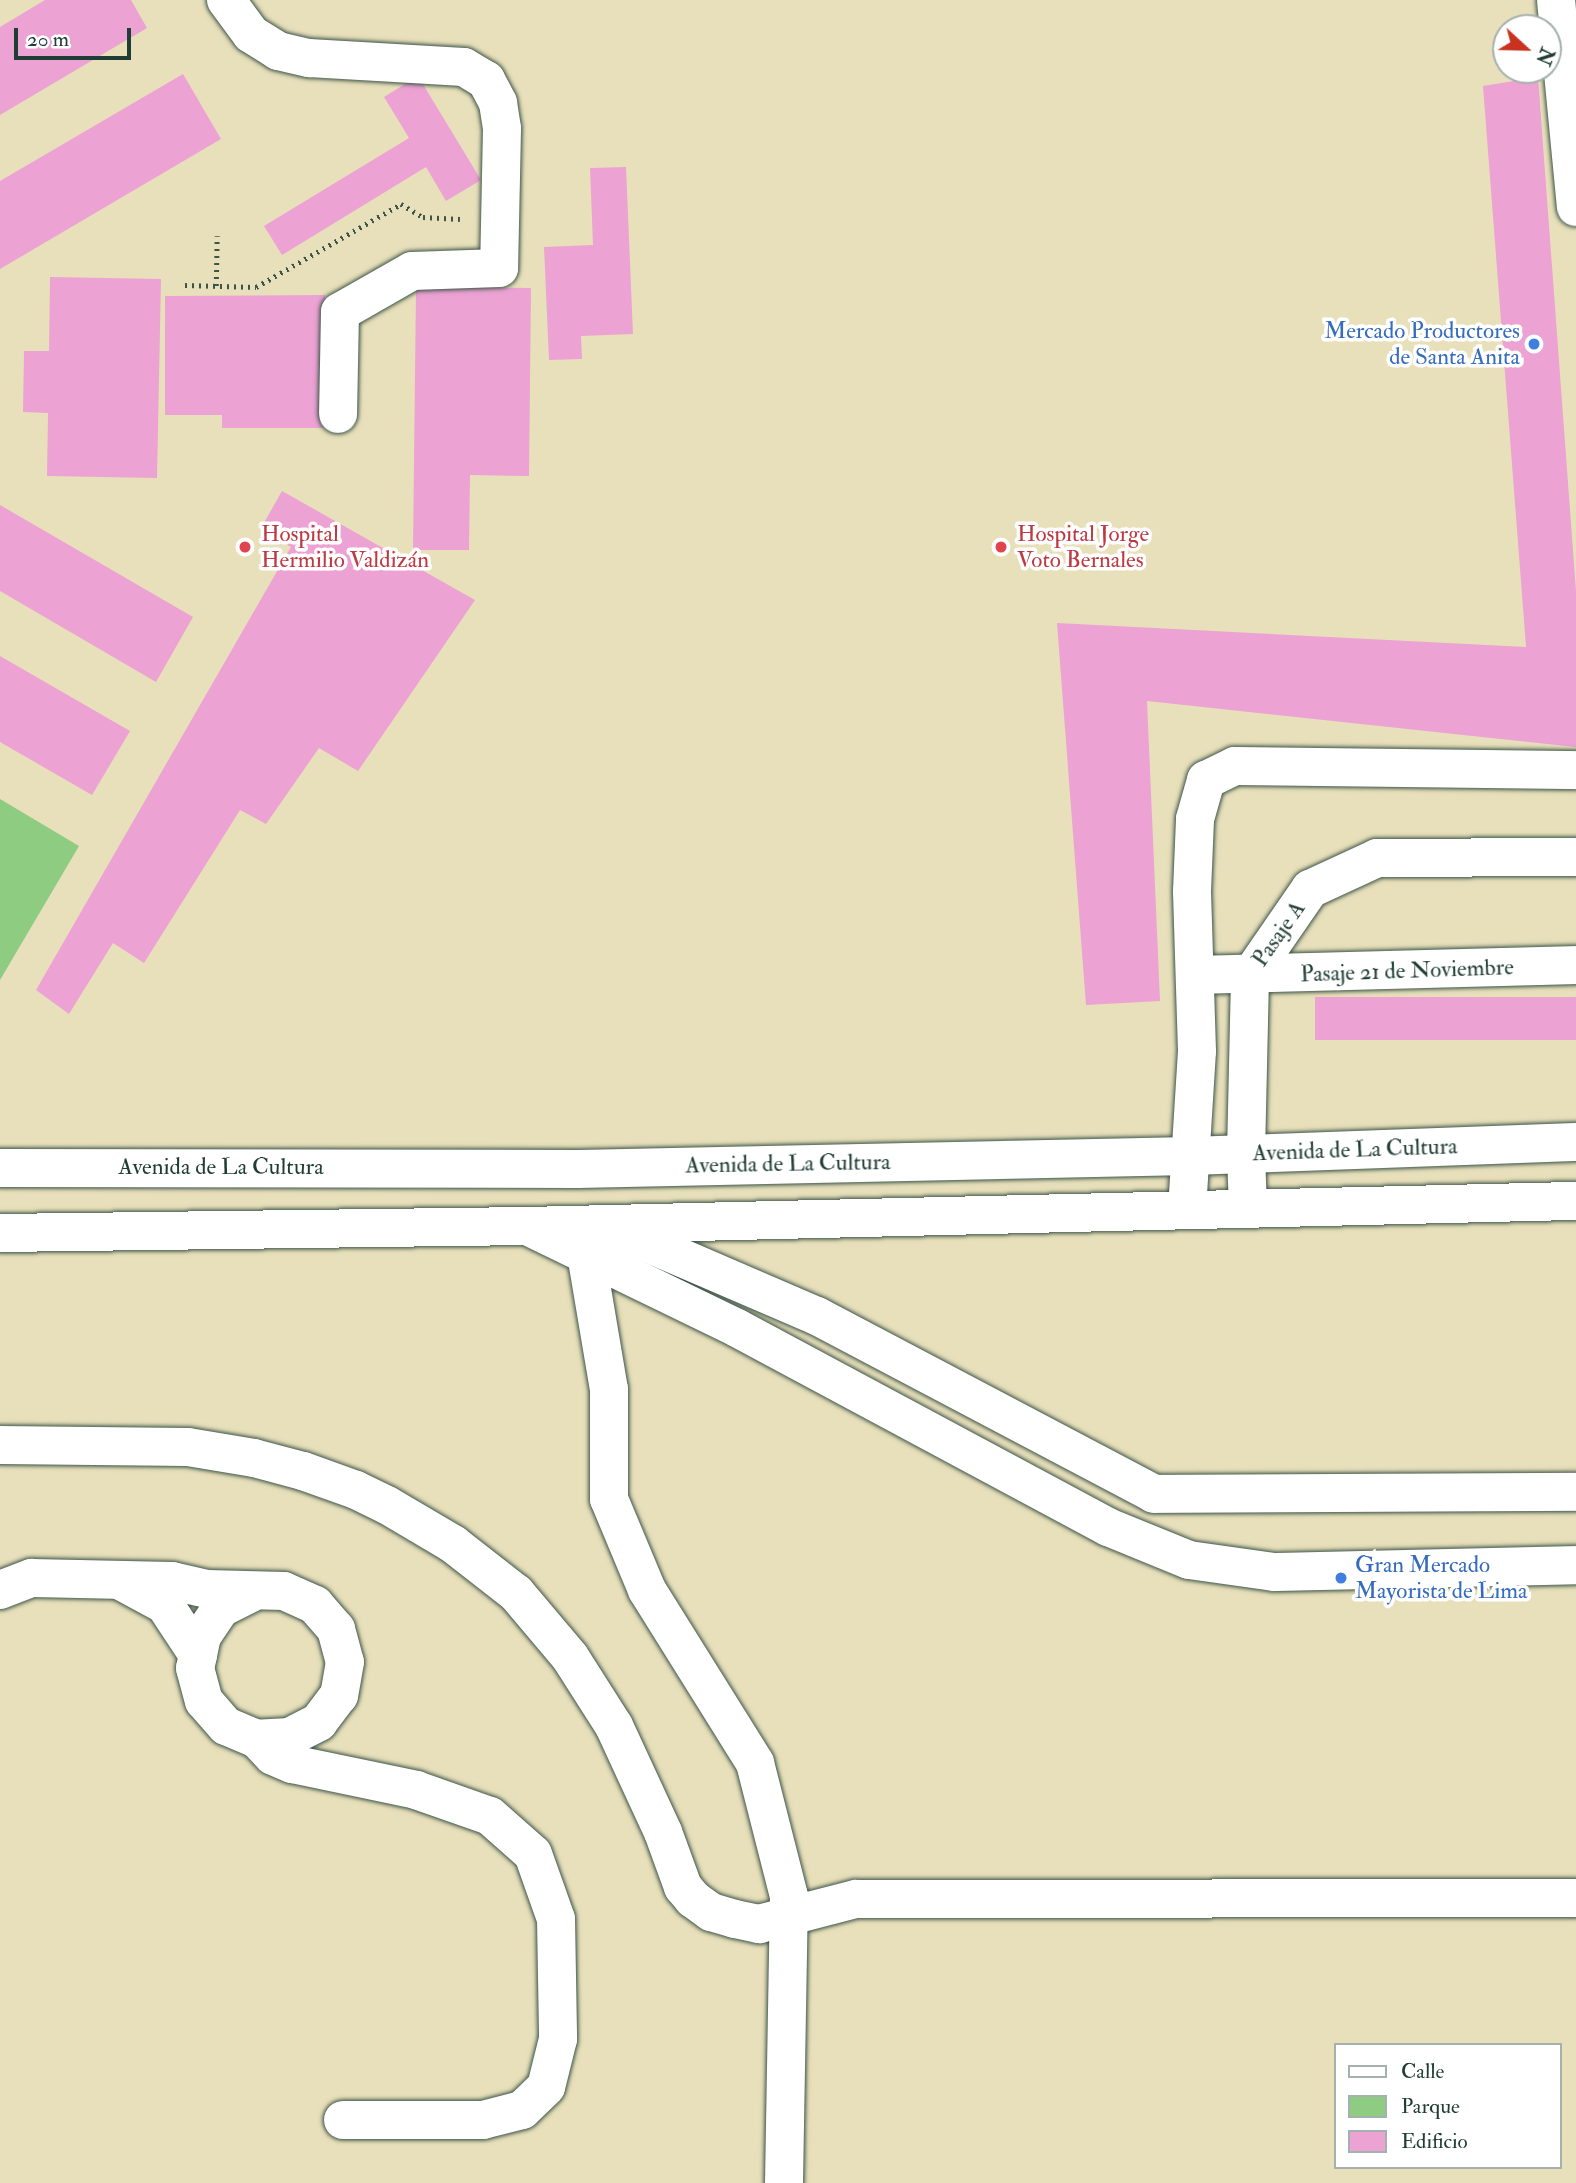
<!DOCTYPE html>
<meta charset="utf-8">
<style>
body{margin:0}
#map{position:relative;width:1576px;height:2183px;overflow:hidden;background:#e8e0bb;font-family:"IM FELL Double Pica",serif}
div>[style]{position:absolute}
.green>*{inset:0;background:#8ecc82}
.building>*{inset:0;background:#eca2d3;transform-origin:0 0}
.path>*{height:4.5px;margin-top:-2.25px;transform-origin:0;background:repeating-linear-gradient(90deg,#3d5548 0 2px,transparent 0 7px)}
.roads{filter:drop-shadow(0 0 2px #3d5548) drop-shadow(0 0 2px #3d5548)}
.minor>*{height:38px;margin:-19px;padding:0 19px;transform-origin:19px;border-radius:19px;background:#fff}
.major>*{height:38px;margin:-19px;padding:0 19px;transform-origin:19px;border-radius:19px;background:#fff}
.dots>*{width:19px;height:19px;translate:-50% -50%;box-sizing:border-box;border:4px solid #fff;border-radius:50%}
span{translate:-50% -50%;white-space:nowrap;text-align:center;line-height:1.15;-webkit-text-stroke:7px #fff;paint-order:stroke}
.shop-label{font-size:23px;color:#366cbe}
.right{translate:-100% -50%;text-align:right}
.left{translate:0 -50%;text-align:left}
.health-label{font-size:23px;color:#be3a42}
.street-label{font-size:23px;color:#1f3d34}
.legend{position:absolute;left:1334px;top:2043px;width:228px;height:126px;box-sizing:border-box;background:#fff;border:2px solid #a5b1ae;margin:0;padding:9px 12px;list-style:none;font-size:21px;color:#1f3d34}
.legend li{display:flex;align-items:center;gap:14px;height:35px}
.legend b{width:35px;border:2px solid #a5b1ae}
.north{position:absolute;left:1492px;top:14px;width:70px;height:70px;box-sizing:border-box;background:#fff;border:2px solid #a5b1ae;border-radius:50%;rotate:112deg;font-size:19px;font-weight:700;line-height:28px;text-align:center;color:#1f3d34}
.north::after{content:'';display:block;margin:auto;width:24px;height:32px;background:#c8321e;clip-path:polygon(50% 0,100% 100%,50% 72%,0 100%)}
.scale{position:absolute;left:14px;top:28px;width:117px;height:32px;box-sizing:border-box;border:4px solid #1f3d34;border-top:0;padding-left:9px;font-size:21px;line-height:24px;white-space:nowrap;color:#1f3d34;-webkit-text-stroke:5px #fff;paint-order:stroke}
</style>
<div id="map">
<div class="green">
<i style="clip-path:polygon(0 799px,79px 846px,0 980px)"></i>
</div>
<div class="building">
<i style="clip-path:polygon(45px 0,131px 0,147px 28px,0 115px,0 27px)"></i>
<i style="clip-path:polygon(183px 74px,221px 139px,0 269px,0 181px)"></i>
<i style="clip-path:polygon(418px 76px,481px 180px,446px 201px,426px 167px,282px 255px,264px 226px,409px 138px,384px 97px)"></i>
<i style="clip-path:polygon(1538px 77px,1576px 591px,1576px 747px,1147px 701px,1160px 1001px,1086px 1005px,1057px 623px,1526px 647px,1483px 86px)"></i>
<i style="clip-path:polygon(626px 167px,633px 334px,581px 336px,582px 359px,549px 360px,544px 247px,593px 245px,590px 168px)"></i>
<i style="clip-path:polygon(50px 277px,161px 279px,157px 478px,47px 476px,48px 413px,23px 412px,24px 351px,49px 351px)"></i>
<i style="clip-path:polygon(416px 287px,531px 288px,529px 476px,470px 475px,469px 550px,413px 550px)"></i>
<i style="clip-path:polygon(325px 295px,325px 428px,222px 428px,222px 415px,165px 415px,165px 296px)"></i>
<i style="clip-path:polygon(282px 491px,475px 600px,358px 771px,319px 748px,266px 824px,240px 810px,144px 963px,113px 943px,69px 1014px,36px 990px,291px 547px,261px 528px)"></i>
<i style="clip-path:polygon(0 505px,193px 617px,156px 682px,0 591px)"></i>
<i style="clip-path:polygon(0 656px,130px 731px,92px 795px,0 742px)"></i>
<i style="left:1576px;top:997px;width:43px;height:261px;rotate:90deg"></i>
</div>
<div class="path">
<i style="left:185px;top:285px;width:71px;rotate:1.6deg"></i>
<i style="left:256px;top:287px;width:167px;rotate:-29.8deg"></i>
<i style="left:401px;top:204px;width:26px;rotate:31deg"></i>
<i style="left:423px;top:217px;width:37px;rotate:3deg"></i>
<i style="left:216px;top:286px;width:50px;rotate:-88.9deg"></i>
</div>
<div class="roads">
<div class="minor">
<i style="left:226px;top:0;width:42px;rotate:53.7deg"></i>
<i style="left:251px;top:34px;width:32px;rotate:32deg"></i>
<i style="left:278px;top:51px;width:32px;rotate:13deg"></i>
<i style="left:309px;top:58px;width:155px;rotate:3.3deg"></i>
<i style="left:464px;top:67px;width:26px;rotate:31deg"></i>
<i style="left:486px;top:80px;width:26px;rotate:62deg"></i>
<i style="left:498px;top:103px;width:26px;rotate:81deg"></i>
<i style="left:502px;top:129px;width:139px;rotate:91.2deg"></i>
<i style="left:499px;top:268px;width:87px;rotate:178deg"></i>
<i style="left:412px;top:271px;width:83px;rotate:150.3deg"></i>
<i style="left:340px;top:312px;width:102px;rotate:91.1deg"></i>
<i style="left:1556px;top:0;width:208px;rotate:84.5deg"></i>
<i style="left:1195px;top:975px;width:381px;rotate:-1.5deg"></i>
<i style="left:1248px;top:1209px;width:55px;rotate:-92.1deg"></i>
<i style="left:1246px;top:1154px;width:178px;rotate:-88.7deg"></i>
<i style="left:1250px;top:976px;width:106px;rotate:-55.4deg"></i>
<i style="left:1310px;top:889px;width:74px;rotate:-24.8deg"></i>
<i style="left:1377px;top:858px;width:199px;rotate:-0.3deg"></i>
<i style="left:1187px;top:1210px;width:159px;rotate:-86.4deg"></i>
<i style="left:1197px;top:1051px;width:160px;rotate:-91.8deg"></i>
<i style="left:1192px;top:891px;width:72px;rotate:-87.6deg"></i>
<i style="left:1195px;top:819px;width:41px;rotate:-74.2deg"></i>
<i style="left:1206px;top:780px;width:32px;rotate:-26deg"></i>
<i style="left:1235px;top:766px;width:341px;rotate:0.7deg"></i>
<i style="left:603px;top:1224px;width:233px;rotate:23.3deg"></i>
<i style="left:817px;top:1316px;width:381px;rotate:27.8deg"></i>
<i style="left:1154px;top:1494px;width:422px;rotate:-0.3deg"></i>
<i style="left:527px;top:1226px;width:233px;rotate:25.9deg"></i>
<i style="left:737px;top:1328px;width:421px;rotate:28.2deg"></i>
<i style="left:1108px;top:1527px;width:87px;rotate:22.2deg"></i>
<i style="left:1189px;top:1560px;width:86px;rotate:8deg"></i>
<i style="left:1274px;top:1572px;width:302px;rotate:-1.3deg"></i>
<i style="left:583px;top:1236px;width:155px;rotate:80.4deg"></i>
<i style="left:609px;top:1389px;width:110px;rotate:90deg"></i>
<i style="left:609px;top:1499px;width:99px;rotate:67.3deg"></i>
<i style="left:647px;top:1590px;width:204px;rotate:58deg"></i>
<i style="left:755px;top:1763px;width:137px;rotate:75.7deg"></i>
<i style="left:789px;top:1896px;width:287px;rotate:91deg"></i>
<i style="left:0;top:1445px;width:188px;rotate:0.6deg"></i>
<i style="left:188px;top:1447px;width:67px;rotate:9.5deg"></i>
<i style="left:254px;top:1458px;width:51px;rotate:14.9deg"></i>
<i style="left:303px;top:1471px;width:56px;rotate:19.7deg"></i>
<i style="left:356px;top:1490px;width:34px;rotate:26deg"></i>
<i style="left:387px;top:1505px;width:77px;rotate:30.6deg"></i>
<i style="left:453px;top:1544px;width:80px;rotate:37.9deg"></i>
<i style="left:516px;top:1593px;width:84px;rotate:49.8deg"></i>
<i style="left:570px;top:1657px;width:82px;rotate:57.5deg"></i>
<i style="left:614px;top:1726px;width:117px;rotate:65.2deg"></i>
<i style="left:663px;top:1832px;width:59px;rotate:70deg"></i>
<i style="left:683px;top:1887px;width:16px;rotate:50deg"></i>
<i style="left:693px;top:1899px;width:22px;rotate:36deg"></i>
<i style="left:711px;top:1912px;width:25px;rotate:16deg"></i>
<i style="left:735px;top:1919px;width:25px;rotate:12deg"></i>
<i style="left:759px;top:1924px;width:100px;rotate:-14.5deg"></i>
<i style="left:856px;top:1899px;width:720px;rotate:-0.08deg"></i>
<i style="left:121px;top:1581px;width:50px;rotate:28.6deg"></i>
<i style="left:165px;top:1605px;width:60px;rotate:56.6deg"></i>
<i style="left:0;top:1590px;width:34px;rotate:-21deg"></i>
<i style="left:32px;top:1578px;width:140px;rotate:1.2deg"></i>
<i style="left:172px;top:1581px;width:37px;rotate:13deg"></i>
<i style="left:208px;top:1589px;width:76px;rotate:1.5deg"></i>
<i style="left:284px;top:1591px;width:34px;rotate:24deg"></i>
<i style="left:315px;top:1605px;width:32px;rotate:49deg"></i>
<i style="left:336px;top:1629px;width:34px;rotate:75deg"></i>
<i style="left:345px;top:1662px;width:34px;rotate:100deg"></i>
<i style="left:339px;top:1695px;width:34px;rotate:127deg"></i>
<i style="left:319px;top:1722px;width:33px;rotate:153deg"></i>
<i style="left:290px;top:1737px;width:33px;rotate:177deg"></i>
<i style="left:251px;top:1593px;width:34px;rotate:153deg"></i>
<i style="left:221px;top:1608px;width:34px;rotate:124deg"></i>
<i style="left:202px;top:1636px;width:33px;rotate:102deg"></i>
<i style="left:195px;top:1668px;width:34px;rotate:75deg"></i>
<i style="left:204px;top:1701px;width:33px;rotate:49deg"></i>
<i style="left:226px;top:1726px;width:34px;rotate:23deg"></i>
<i style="left:257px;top:1739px;width:23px;rotate:47deg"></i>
<i style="left:273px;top:1756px;width:21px;rotate:23deg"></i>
<i style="left:292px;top:1764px;width:127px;rotate:11.8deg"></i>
<i style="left:416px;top:1790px;width:78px;rotate:19.4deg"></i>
<i style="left:490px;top:1816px;width:57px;rotate:41.5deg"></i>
<i style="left:533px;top:1854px;width:69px;rotate:70.5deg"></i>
<i style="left:556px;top:1919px;width:120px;rotate:89deg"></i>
<i style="left:558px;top:2039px;width:49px;rotate:104deg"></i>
<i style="left:546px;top:2087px;width:33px;rotate:136deg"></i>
<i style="left:522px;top:2110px;width:40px;rotate:165.6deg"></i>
<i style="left:483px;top:2120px;width:140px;rotate:180deg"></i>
</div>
<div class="major">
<i style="left:0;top:1168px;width:578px;rotate:0.1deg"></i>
<i style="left:578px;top:1169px;width:612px;rotate:-1.22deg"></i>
<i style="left:1190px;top:1156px;width:386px;rotate:-2.1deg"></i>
<i style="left:0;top:1233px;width:527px;rotate:-0.76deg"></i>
<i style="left:527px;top:1226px;width:1049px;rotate:-1.37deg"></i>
</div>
</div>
<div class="dots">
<i style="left:1534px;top:344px;background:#3f7fe0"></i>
<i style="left:245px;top:547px;background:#e0444e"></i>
<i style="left:1001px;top:547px;background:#e0444e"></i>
<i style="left:1341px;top:1578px;background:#3f7fe0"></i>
</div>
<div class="shop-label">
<span class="right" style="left:1520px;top:344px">Mercado Productores<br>de Santa Anita</span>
<span class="left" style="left:1355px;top:1578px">Gran Mercado<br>Mayorista de Lima</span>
</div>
<div class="health-label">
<span class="left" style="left:261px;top:547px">Hospital<br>Hermilio Valdizán</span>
<span class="left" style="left:1017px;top:547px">Hospital Jorge<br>Voto Bernales</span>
</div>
<div class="street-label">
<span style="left:1279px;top:934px;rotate:-55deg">Pasaje A</span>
<span style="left:1407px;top:971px;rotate:-2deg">Pasaje 21 de Noviembre</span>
<span style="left:1355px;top:1150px;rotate:-2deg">Avenida de La Cultura</span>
<span style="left:788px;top:1164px;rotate:-1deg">Avenida de La Cultura</span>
<span style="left:221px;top:1167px">Avenida de La Cultura</span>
</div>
<ul class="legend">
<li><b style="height:9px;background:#fff"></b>Calle</li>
<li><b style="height:19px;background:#8ecc82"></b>Parque</li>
<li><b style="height:19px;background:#eca2d3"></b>Edificio</li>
</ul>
<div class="north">N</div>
<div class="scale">20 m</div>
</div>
